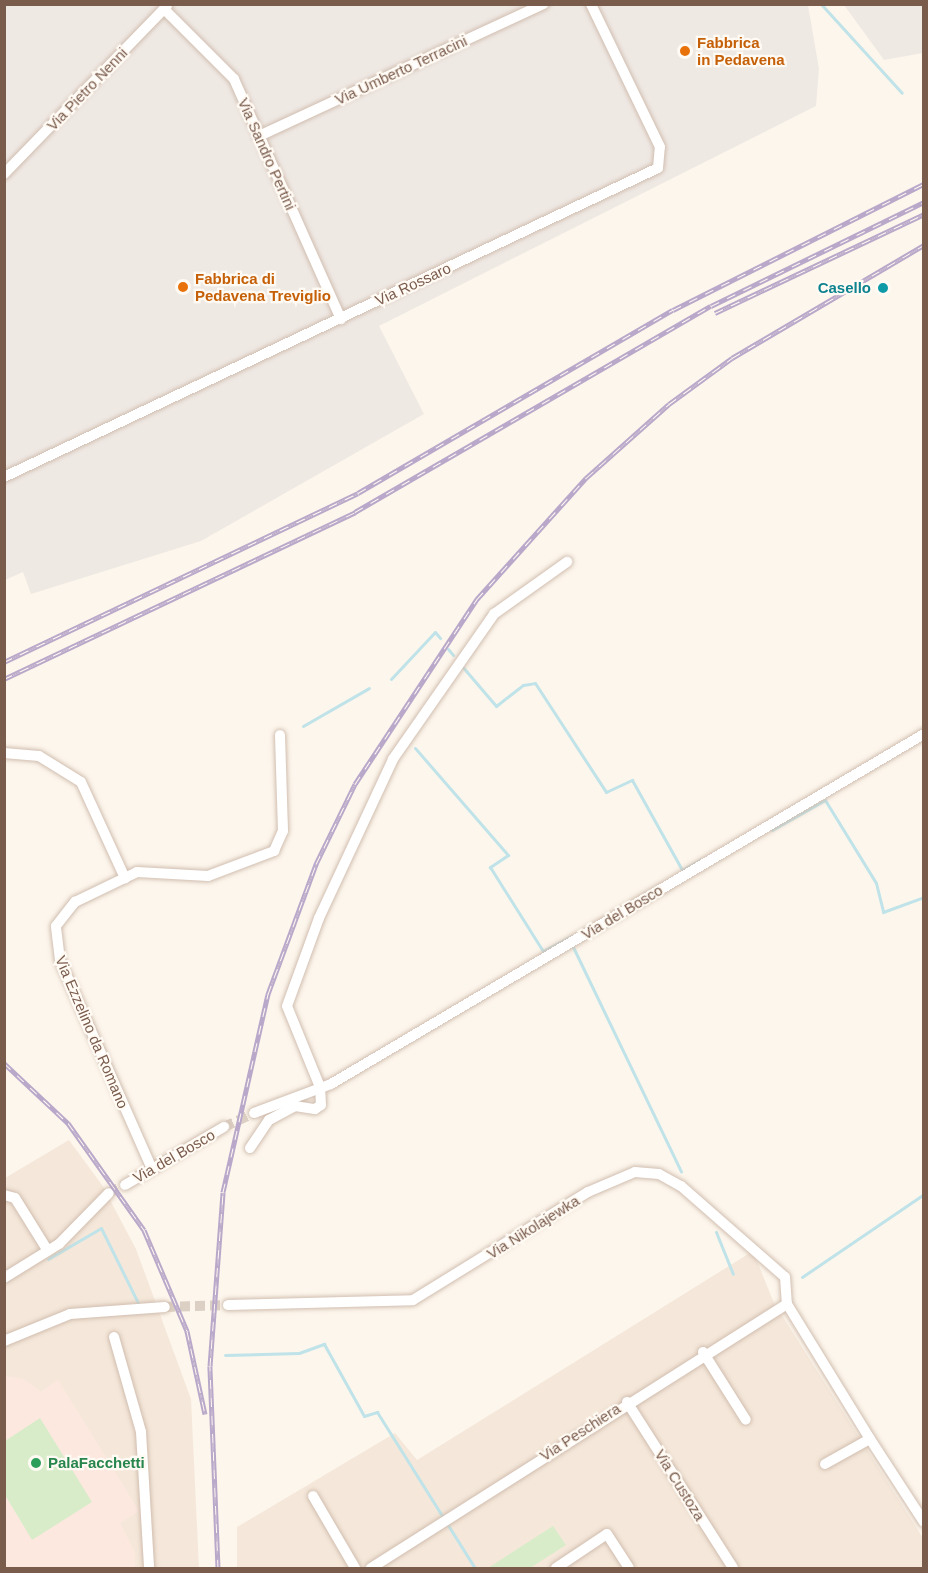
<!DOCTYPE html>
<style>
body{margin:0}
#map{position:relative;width:928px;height:1573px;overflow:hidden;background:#fdf6ec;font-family:Helvetica,sans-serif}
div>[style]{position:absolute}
.residential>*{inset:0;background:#f5e8da}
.commercial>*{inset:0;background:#fde8e0}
.industrial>*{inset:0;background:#efe9e4}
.green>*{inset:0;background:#d8ecc9}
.stream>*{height:3px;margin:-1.5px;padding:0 1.5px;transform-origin:1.5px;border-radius:1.5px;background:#bfe3e8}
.street-tunnel>*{height:10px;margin-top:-5px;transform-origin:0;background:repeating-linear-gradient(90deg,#dcd0c4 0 10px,transparent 0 15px)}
.roads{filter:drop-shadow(0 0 2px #d1beb0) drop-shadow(0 0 2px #d1beb0)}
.street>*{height:10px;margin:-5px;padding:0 5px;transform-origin:5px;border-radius:5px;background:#fff}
.rail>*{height:5px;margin-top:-2.5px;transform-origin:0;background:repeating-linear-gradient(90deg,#fffaf3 0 9px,#b9a8c9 0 18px);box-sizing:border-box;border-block:2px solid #b9a8c9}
.dots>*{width:16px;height:16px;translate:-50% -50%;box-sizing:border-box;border:3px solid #fffaf3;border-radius:50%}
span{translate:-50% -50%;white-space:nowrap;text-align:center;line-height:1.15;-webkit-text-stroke:4.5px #fffaf3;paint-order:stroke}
.food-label{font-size:15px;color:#c56008;font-weight:700}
.left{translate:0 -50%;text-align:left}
.street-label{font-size:15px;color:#7a5c4d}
.culture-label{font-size:15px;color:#0d838f;font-weight:700}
.right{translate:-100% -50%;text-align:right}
.leisure-label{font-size:15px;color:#27864d;font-weight:700}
.frame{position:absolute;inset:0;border:6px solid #7a5c4d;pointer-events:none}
</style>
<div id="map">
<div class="residential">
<i style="clip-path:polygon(69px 1140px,102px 1185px,136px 1249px,191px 1399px,199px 1568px,5px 1568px,5px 1178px)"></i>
<i style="clip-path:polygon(753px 1251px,774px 1303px,923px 1538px,923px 1568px,237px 1568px,237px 1527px,395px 1433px,417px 1460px)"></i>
</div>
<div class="commercial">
<i style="clip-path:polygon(5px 1376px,23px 1379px,41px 1392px,58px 1380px,139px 1511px,120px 1523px,135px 1553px,135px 1568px,6px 1568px)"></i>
</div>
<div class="industrial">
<i style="clip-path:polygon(5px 5px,808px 5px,819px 69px,816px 106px,379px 326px,424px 414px,201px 541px,31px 594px,23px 572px,5px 580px)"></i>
<i style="clip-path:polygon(844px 5px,923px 5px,923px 53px,884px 60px)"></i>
</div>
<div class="green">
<i style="clip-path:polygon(40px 1418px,92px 1502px,32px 1540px,5px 1495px,5px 1441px)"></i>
<i style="clip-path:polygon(553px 1526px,566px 1545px,530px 1568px,488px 1568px)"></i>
</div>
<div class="stream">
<i style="left:821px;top:4px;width:120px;rotate:47.7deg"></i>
<i style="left:448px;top:649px;width:8px;rotate:50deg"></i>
<i style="left:461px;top:665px;width:54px;rotate:49.5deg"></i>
<i style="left:496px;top:706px;width:34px;rotate:-38deg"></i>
<i style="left:523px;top:685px;width:12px;rotate:-9deg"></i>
<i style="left:535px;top:683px;width:130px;rotate:56.9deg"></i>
<i style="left:606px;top:792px;width:29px;rotate:-25deg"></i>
<i style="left:632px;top:780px;width:103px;rotate:60.9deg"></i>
<i style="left:682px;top:870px;width:21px;rotate:-29deg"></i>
<i style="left:391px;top:679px;width:64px;rotate:-46.9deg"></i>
<i style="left:435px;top:632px;width:8px;rotate:50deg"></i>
<i style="left:303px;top:726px;width:76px;rotate:-29.9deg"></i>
<i style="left:415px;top:748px;width:142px;rotate:49deg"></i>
<i style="left:508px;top:855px;width:22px;rotate:146deg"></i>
<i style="left:490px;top:867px;width:99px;rotate:57.8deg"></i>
<i style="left:543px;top:951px;width:32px;rotate:-28deg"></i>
<i style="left:772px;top:830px;width:61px;rotate:-29.5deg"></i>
<i style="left:825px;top:800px;width:97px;rotate:58.4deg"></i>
<i style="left:876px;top:883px;width:30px;rotate:76deg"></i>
<i style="left:883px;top:912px;width:44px;rotate:-20.1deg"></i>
<i style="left:573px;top:947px;width:249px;rotate:64.3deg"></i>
<i style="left:716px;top:1232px;width:45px;rotate:68deg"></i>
<i style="left:48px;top:1259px;width:61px;rotate:-30.3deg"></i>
<i style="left:101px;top:1228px;width:86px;rotate:63.7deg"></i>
<i style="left:802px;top:1277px;width:148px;rotate:-34.2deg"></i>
<i style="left:225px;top:1355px;width:74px;rotate:-1.5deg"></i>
<i style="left:299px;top:1353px;width:27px;rotate:-20deg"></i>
<i style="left:324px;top:1344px;width:82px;rotate:60.9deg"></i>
<i style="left:364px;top:1416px;width:14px;rotate:-17deg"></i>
<i style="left:377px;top:1412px;width:184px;rotate:57.9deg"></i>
</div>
<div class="street-tunnel">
<i style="left:224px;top:1127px;width:33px;rotate:-25deg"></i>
<i style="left:109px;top:1193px;width:18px;rotate:-27deg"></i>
<i style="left:165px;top:1307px;width:63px;rotate:-1.8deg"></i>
</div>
<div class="roads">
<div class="street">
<i style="left:164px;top:9px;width:99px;rotate:45deg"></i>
<i style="left:234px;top:79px;width:263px;rotate:66deg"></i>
<i style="left:259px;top:136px;width:314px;rotate:-24.9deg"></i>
<i style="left:4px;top:174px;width:234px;rotate:-45.9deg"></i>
<i style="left:4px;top:477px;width:723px;rotate:-25.29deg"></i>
<i style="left:658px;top:168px;width:21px;rotate:-85deg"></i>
<i style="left:660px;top:147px;width:159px;rotate:-115.8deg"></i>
<i style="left:4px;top:753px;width:35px;rotate:5deg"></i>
<i style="left:39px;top:756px;width:49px;rotate:31.8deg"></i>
<i style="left:81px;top:782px;width:106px;rotate:65.4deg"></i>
<i style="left:254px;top:1113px;width:82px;rotate:-20.6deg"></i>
<i style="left:331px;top:1084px;width:689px;rotate:-30.55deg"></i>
<i style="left:250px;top:1148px;width:34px;rotate:-56deg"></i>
<i style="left:269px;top:1120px;width:30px;rotate:-28deg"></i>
<i style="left:295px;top:1106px;width:20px;rotate:9deg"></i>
<i style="left:315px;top:1109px;width:7px;rotate:-34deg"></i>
<i style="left:321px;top:1105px;width:18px;rotate:-93deg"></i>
<i style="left:320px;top:1087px;width:87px;rotate:-112.2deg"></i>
<i style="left:287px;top:1006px;width:94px;rotate:-70deg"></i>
<i style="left:319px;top:918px;width:175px;rotate:-65deg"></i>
<i style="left:393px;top:759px;width:177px;rotate:-55.1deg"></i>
<i style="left:494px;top:614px;width:90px;rotate:-35.5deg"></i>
<i style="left:152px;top:1169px;width:228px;rotate:-113.8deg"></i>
<i style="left:60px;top:960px;width:34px;rotate:-97deg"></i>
<i style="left:56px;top:926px;width:31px;rotate:-52deg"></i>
<i style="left:75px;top:902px;width:69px;rotate:-25.8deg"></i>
<i style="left:137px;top:872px;width:71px;rotate:3.2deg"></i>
<i style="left:208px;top:876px;width:71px;rotate:-20.7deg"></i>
<i style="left:274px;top:851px;width:22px;rotate:-66deg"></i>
<i style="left:283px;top:831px;width:96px;rotate:-91.8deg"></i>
<i style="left:125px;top:1185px;width:115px;rotate:-30.4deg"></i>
<i style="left:4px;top:1195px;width:11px;rotate:15deg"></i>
<i style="left:15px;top:1198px;width:62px;rotate:58.1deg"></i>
<i style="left:4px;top:1278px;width:65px;rotate:-31.7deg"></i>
<i style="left:59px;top:1244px;width:71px;rotate:-45.6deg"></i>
<i style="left:787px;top:1304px;width:158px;rotate:58.4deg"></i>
<i style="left:228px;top:1305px;width:185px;rotate:-1.5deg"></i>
<i style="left:413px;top:1300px;width:206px;rotate:-31.7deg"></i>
<i style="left:588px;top:1192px;width:51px;rotate:-23.1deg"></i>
<i style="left:635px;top:1172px;width:24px;rotate:5deg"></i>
<i style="left:659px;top:1174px;width:25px;rotate:29deg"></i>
<i style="left:681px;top:1186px;width:138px;rotate:41.2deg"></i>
<i style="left:785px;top:1277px;width:27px;rotate:86deg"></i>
<i style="left:787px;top:1304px;width:493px;rotate:147.6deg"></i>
<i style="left:114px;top:1337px;width:99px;rotate:74.1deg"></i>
<i style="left:141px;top:1432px;width:136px;rotate:86.6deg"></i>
<i style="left:4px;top:1341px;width:71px;rotate:-22.2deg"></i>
<i style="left:70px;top:1314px;width:95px;rotate:-4.2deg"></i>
<i style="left:703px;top:1352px;width:80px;rotate:57.7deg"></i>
<i style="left:627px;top:1402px;width:197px;rotate:57.4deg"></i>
<i style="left:825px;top:1464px;width:51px;rotate:-29.1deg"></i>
<i style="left:870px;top:1439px;width:99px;rotate:57deg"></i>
<i style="left:313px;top:1496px;width:83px;rotate:59.7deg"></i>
<i style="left:556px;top:1568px;width:61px;rotate:-33.7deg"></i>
<i style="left:607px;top:1534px;width:40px;rotate:57.1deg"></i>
</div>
</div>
<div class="rail">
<i style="left:715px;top:313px;width:231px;rotate:-25.3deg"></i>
<i style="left:4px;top:662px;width:392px;rotate:-25.5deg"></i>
<i style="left:358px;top:493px;width:364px;rotate:-30.2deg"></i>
<i style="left:673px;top:310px;width:281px;rotate:-26.7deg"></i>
<i style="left:4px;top:679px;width:389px;rotate:-25.4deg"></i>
<i style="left:355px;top:512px;width:411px;rotate:-30.1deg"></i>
<i style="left:711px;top:306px;width:237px;rotate:-26deg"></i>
<i style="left:4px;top:1063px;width:88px;rotate:43.2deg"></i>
<i style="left:68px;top:1123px;width:131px;rotate:54.6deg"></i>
<i style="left:144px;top:1230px;width:110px;rotate:66.9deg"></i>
<i style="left:187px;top:1331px;width:85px;rotate:77.8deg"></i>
<i style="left:218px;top:1568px;width:202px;rotate:-92.3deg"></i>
<i style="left:210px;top:1366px;width:174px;rotate:-85.7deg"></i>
<i style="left:223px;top:1192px;width:203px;rotate:-77.2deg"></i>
<i style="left:268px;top:994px;width:139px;rotate:-69.7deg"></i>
<i style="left:316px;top:864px;width:89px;rotate:-64deg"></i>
<i style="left:355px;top:784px;width:222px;rotate:-56.6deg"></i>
<i style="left:477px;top:599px;width:163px;rotate:-48deg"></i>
<i style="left:586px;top:478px;width:111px;rotate:-41.7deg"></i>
<i style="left:669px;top:404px;width:78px;rotate:-36.1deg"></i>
<i style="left:732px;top:358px;width:223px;rotate:-30.5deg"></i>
</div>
<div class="dots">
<i style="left:685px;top:51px;background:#e8710a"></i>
<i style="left:183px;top:287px;background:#e8710a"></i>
<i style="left:883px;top:288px;background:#0f9aa8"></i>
<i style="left:36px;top:1463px;background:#2e9e5b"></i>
</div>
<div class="food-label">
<span class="left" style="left:697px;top:51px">Fabbrica<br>in Pedavena</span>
<span class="left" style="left:195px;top:287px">Fabbrica di<br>Pedavena Treviglio</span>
</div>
<div class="street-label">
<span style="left:401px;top:70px;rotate:-25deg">Via Umberto Terracini</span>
<span style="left:87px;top:89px;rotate:-46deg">Via Pietro Nenni</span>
<span style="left:267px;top:154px;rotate:66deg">Via Sandro Pertini</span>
<span style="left:413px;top:284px;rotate:-25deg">Via Rossaro</span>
<span style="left:622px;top:912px;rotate:-31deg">Via del Bosco</span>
<span style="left:92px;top:1032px;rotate:67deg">Via Ezzelino da Romano</span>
<span style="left:174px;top:1156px;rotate:-30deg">Via del Bosco</span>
<span style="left:533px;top:1227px;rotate:-32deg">Via Nikolajewka</span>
<span style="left:580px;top:1432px;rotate:-33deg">Via Peschiera</span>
<span style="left:680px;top:1485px;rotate:58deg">Via Custoza</span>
</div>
<div class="culture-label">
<span class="right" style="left:871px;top:288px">Casello</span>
</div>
<div class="leisure-label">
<span class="left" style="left:48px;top:1463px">PalaFacchetti</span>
</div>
<div class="frame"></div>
</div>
